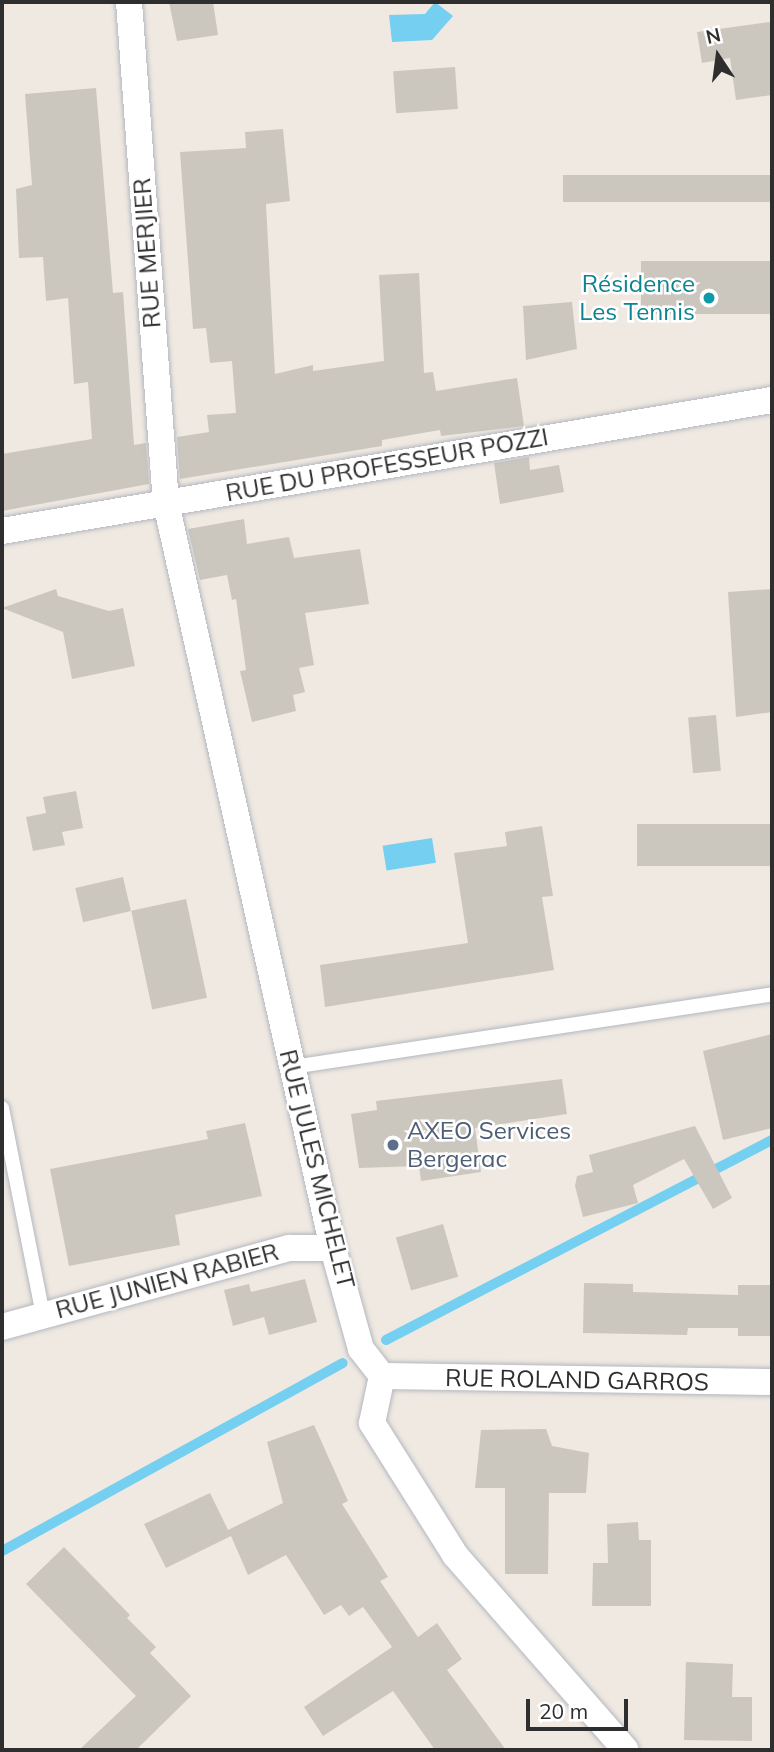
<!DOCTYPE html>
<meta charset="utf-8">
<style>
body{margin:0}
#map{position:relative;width:774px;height:1752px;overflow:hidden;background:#efe9e1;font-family:Mulish,sans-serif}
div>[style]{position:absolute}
.water>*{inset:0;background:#75cff0;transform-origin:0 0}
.stream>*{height:10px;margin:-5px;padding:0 5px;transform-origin:5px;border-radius:5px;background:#75cff0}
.building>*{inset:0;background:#cbc7bf;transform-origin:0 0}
.roads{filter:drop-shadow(0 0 2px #b4b7c1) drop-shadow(0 0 2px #b4b7c1)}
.service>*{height:14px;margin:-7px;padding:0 7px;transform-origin:7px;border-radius:7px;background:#fff}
.minor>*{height:26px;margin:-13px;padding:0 13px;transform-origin:13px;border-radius:13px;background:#fff}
.dots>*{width:19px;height:19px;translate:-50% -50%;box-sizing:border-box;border:4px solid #fff;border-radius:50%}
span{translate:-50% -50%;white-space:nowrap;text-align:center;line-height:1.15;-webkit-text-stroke:5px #fff;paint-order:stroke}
.street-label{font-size:24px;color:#2e2e2e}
.culture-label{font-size:24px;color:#0d838f}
.right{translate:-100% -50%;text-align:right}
.service-label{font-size:24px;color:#4e5e75}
.left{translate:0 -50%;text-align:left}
.frame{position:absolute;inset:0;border:4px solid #2e2e2e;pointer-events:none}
.north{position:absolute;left:683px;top:21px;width:70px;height:70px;-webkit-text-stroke:5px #fff;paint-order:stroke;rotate:347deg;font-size:19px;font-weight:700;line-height:28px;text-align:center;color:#2e2e2e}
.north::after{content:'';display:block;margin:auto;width:24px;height:32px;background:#2e2e2e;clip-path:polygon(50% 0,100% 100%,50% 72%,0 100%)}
.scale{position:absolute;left:526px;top:1699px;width:102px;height:32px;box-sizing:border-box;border:4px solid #2e2e2e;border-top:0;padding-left:9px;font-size:21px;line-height:24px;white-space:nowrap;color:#2e2e2e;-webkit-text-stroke:5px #fff;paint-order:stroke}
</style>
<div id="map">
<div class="water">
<i style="clip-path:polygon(435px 2px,453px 16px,432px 40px,392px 42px,389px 15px,425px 14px)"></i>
<i style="left:432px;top:838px;width:25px;height:50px;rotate:81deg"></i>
</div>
<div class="stream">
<i style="left:386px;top:1340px;width:435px;rotate:-27.4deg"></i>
<i style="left:2px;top:1551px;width:389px;rotate:-28.9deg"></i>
</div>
<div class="building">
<i style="clip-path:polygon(169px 2px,213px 2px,218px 35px,177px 41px)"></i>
<i style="clip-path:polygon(770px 22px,772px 95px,736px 100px,730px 58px,702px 63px,697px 32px)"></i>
<i style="left:455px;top:67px;width:42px;height:62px;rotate:86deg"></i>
<i style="clip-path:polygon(96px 88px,113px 293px,123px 292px,134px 445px,146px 443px,149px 484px,2px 511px,2px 454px,92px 439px,88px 382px,74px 384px,68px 298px,46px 301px,43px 257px,19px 258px,16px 189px,32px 185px,25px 94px)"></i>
<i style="clip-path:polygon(283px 129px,290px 201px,266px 204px,275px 374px,313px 365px,313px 371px,384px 361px,379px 275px,419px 273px,424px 373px,433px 372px,436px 391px,517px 378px,524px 426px,441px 436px,440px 430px,382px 440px,382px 446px,180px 479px,177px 437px,209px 432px,207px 415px,236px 413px,232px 361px,210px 363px,206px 328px,193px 329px,180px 152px,246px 148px,245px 132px)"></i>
<i style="left:772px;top:175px;width:27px;height:209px;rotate:90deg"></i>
<i style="left:772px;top:261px;width:53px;height:131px;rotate:90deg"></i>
<i style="clip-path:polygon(572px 302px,577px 349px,526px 360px,523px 306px)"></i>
<i style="clip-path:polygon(529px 457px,530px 470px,559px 465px,564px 492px,500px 504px,494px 463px)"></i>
<i style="clip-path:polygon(244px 519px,247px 544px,289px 537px,294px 558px,360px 549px,369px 604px,305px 613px,314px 665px,299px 668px,305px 692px,293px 695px,296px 711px,252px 722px,240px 671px,246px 670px,236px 599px,232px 600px,227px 575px,200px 580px,188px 529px)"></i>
<i style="clip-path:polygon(56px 589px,58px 596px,109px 611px,123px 608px,135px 666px,72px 679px,63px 632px,2px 608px)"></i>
<i style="clip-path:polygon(772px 589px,772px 712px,736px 717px,728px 592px)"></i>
<i style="left:716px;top:715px;width:56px;height:28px;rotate:85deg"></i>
<i style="clip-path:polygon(76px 791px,83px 828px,62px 832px,65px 845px,33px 851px,26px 817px,46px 813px,43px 797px)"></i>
<i style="left:772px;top:824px;width:42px;height:135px;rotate:90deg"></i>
<i style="clip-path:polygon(542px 826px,553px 896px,542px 897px,554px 970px,325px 1007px,320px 965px,468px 943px,454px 853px,507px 846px,505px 832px)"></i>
<i style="left:123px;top:877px;width:35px;height:49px;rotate:77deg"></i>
<i style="left:186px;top:899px;width:101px;height:56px;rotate:78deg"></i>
<i style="clip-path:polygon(772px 1034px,772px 1128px,723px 1140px,703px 1051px)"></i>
<i style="clip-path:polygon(562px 1079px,567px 1114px,475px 1128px,481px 1172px,421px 1181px,419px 1166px,359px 1168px,351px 1114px,377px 1110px,376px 1101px)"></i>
<i style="clip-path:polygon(245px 1123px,262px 1196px,175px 1215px,180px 1245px,69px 1266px,50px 1169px,208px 1139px,206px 1131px)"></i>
<i style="clip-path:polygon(695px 1126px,732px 1198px,713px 1209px,684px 1159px,633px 1185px,638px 1203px,583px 1217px,575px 1186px,577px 1176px,593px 1172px,589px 1155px)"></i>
<i style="left:443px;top:1224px;width:55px;height:49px;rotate:74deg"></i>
<i style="clip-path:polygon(305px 1279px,317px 1322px,269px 1335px,264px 1317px,233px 1326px,224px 1290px,249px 1284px,251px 1292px)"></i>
<i style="clip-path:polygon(584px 1283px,633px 1284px,633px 1292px,738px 1295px,738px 1285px,772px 1285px,772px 1336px,738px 1336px,738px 1328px,688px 1328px,687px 1335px,583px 1333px)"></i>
<i style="clip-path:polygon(314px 1425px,348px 1501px,342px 1504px,388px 1577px,380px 1581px,418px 1637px,437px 1623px,462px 1659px,447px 1670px,506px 1750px,435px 1750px,393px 1691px,323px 1736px,304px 1707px,392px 1647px,363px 1607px,349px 1616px,341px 1605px,324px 1615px,286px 1555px,248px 1575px,231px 1536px,166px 1568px,144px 1524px,210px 1493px,228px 1530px,283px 1503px,267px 1442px)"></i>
<i style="clip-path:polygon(546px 1429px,552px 1446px,589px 1453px,586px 1493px,549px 1493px,548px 1574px,505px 1574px,505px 1488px,475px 1488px,481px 1430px)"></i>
<i style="clip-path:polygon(638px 1522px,639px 1540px,651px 1540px,651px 1606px,592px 1606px,593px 1563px,608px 1563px,607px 1524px)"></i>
<i style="clip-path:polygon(64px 1547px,130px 1615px,127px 1618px,156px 1647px,150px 1653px,191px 1696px,136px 1750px,79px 1750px,136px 1696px,26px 1584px)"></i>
<i style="clip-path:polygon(686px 1662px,733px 1664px,732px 1697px,752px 1697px,752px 1741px,684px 1740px)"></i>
</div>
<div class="roads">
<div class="service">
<i style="left:292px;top:1067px;width:486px;rotate:-8.6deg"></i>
<i style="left:2px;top:1108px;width:211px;rotate:78.8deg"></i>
</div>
<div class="minor">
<i style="left:129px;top:2px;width:502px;rotate:85.78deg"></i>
<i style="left:166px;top:503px;width:763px;rotate:77.37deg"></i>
<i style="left:333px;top:1248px;width:105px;rotate:74.5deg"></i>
<i style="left:361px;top:1349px;width:34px;rotate:52deg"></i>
<i style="left:382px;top:1376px;width:48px;rotate:102deg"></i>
<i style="left:372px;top:1423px;width:156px;rotate:57.8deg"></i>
<i style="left:455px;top:1555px;width:259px;rotate:48.8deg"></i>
<i style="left:2px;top:531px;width:781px;rotate:-9.66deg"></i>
<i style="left:2px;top:1327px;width:298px;rotate:-15.4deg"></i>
<i style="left:289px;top:1248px;width:44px"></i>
<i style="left:382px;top:1376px;width:390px;rotate:0.9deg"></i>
</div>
</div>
<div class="dots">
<i style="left:709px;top:298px;background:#0f9aa8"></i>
<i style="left:393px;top:1145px;background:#5c6f8a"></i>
</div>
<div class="street-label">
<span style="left:147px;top:253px;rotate:-94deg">RUE MERJIER</span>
<span style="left:387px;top:465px;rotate:-10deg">RUE DU PROFESSEUR POZZI</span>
<span style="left:317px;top:1169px;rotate:76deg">RUE JULES MICHELET</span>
<span style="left:167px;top:1281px;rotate:-15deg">RUE JUNIEN RABIER</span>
<span style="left:577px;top:1380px;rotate:1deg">RUE ROLAND GARROS</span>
</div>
<div class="culture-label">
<span class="right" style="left:695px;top:298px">Résidence<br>Les Tennis</span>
</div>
<div class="service-label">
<span class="left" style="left:407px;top:1145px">AXEO Services<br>Bergerac</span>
</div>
<div class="frame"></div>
<div class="north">N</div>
<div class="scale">20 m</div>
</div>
